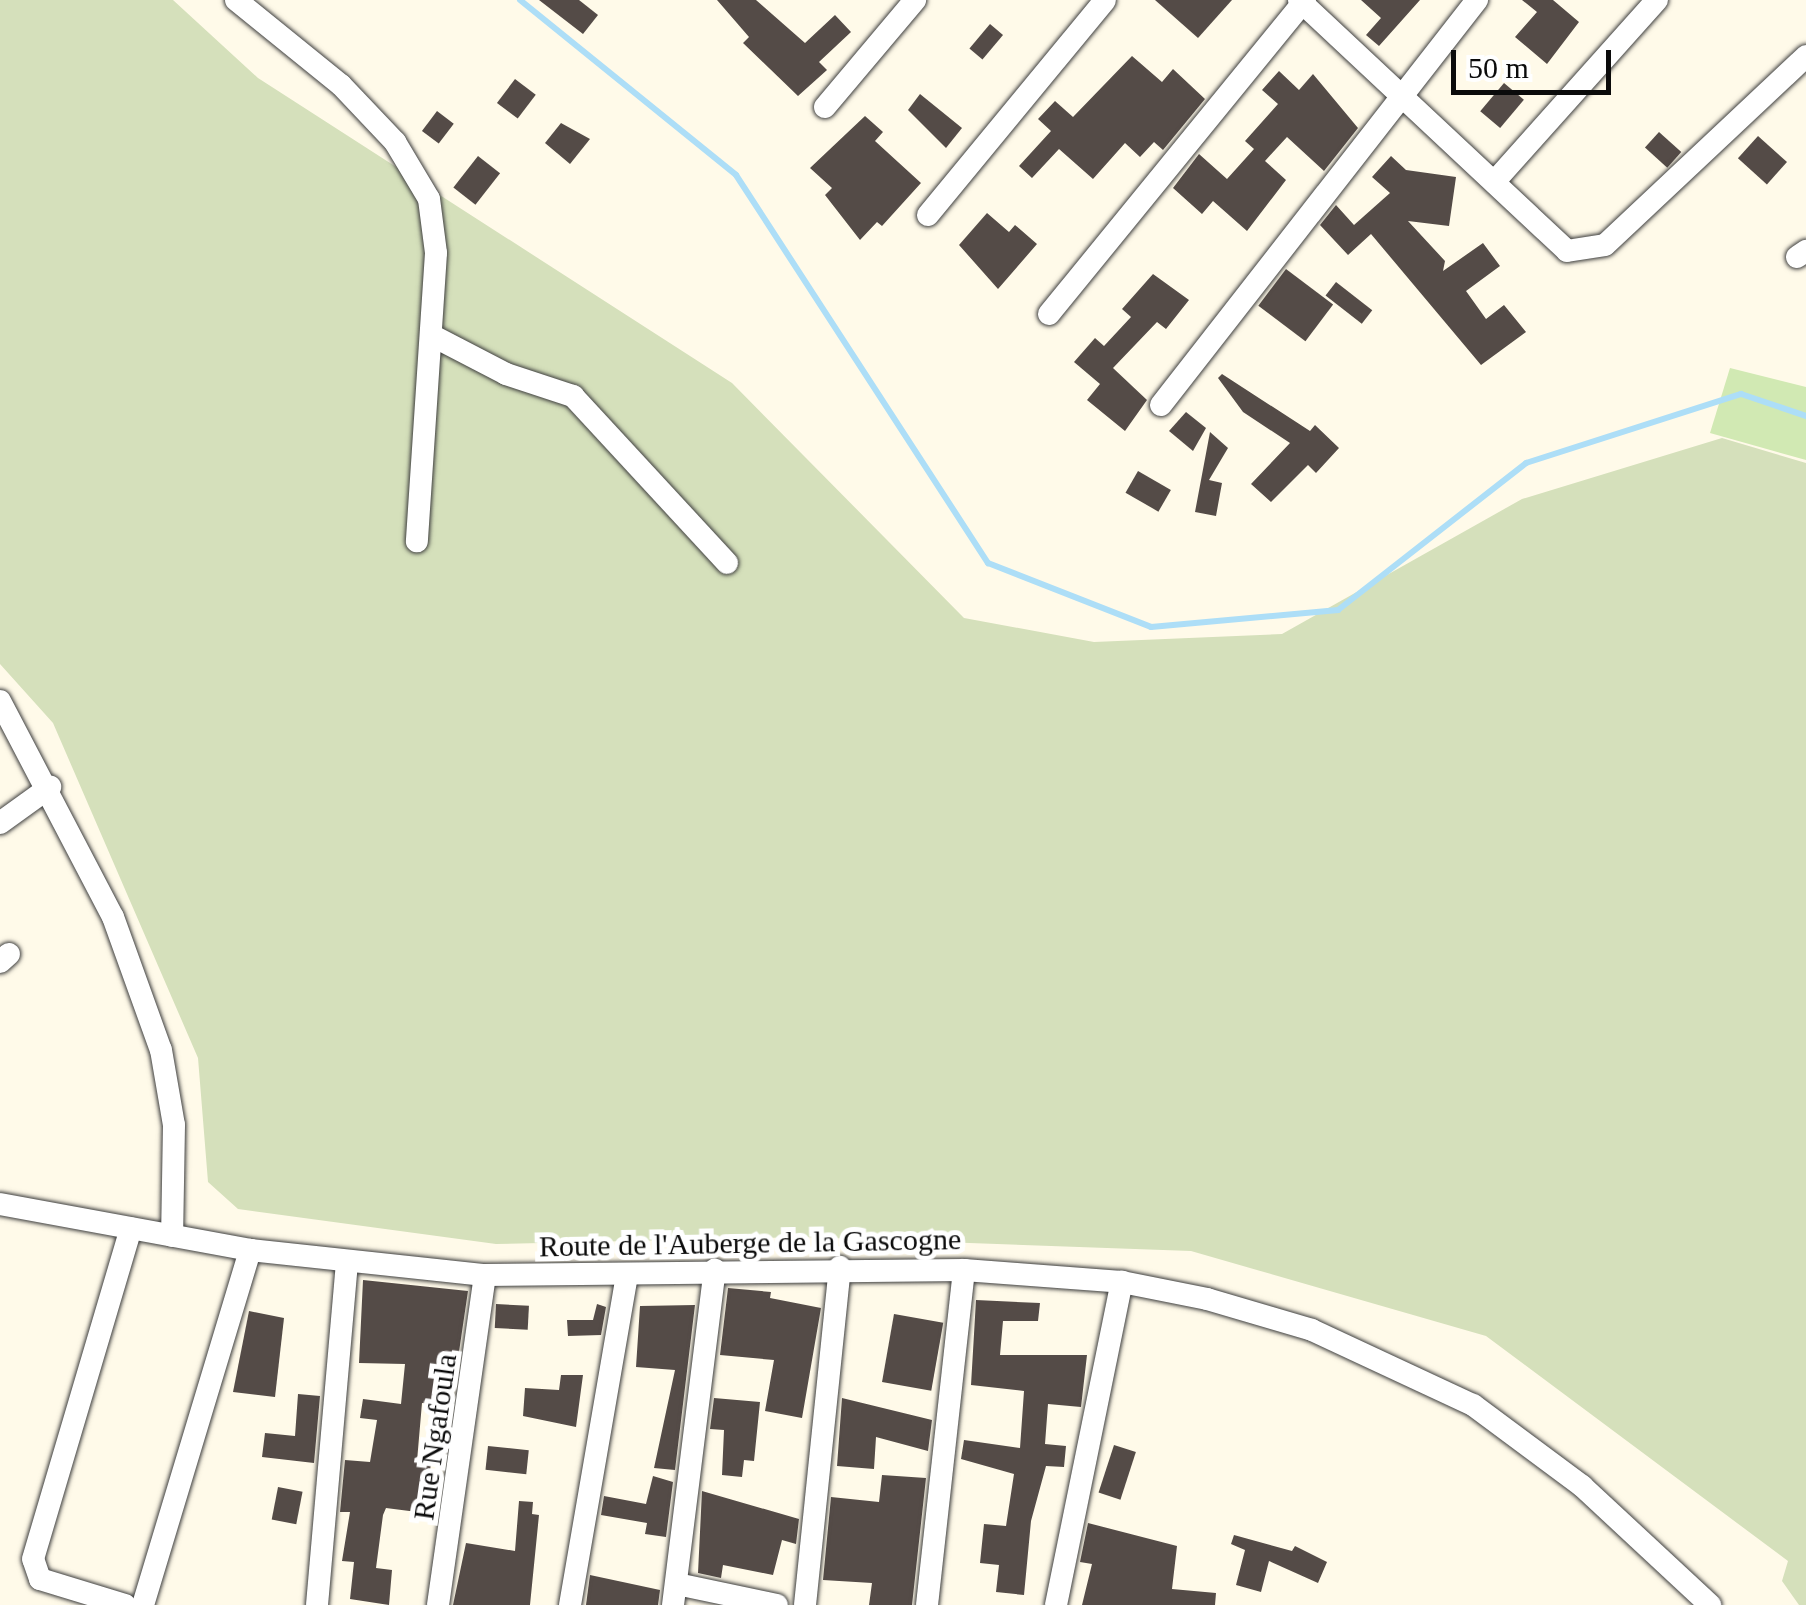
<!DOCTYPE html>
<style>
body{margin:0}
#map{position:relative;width:1806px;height:1605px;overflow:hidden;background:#fffae9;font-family:Georgia,serif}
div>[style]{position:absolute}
.green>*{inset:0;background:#d1e9b3}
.cemetery>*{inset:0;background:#d5e0bb}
.stream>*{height:6px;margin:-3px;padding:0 3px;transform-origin:3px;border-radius:3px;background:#addef7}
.building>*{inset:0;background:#544b47;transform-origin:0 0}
.roads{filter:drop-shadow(0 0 2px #3e3e3e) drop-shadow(0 0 2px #3e3e3e)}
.minor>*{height:22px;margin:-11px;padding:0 11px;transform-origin:11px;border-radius:11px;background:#fff}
span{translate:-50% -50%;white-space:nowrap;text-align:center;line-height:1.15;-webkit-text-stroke:10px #fff;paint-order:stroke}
.street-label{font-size:30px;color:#0b0b0b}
.scale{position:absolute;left:1451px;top:50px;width:160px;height:45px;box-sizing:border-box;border:5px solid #0b0b0b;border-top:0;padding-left:12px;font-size:30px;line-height:35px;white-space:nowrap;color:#0b0b0b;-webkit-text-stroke:8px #fff;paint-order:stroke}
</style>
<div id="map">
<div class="green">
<i style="clip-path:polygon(1730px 368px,1806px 387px,1806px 460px,1710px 433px)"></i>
</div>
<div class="cemetery">
<i style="clip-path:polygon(0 0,173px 0,258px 78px,732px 383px,964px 618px,1094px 642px,1282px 634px,1522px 499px,1722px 438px,1806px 463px,1806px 1605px,1799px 1605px,1782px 1581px,1788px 1561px,1486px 1336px,1191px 1251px,803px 1237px,496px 1244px,238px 1209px,208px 1182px,198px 1058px,53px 723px,0 664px)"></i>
</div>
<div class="stream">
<i style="left:520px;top:0;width:278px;rotate:39deg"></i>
<i style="left:736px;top:175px;width:463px;rotate:57deg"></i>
<i style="left:988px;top:563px;width:175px;rotate:21.4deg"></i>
<i style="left:1151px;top:627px;width:188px;rotate:-5.2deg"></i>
<i style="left:1338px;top:610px;width:239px;rotate:-38deg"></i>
<i style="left:1526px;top:463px;width:226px;rotate:-17.8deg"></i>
<i style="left:1741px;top:394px;width:69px;rotate:18.7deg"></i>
</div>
<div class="building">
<i style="clip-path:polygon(539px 0,579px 0,598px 15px,583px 34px)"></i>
<i style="clip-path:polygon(717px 0,756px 0,805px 43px,835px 15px,851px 32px,819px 62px,827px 70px,798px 96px,743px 43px,749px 37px)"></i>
<i style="clip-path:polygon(1155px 0,1232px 0,1198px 38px)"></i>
<i style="clip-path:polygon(1361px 0,1420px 0,1379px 46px,1366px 35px,1381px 18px)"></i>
<i style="clip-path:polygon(1522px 0,1553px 0,1579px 22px,1547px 64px,1515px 37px,1537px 12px)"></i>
<i style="left:990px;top:24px;width:17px;height:32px;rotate:40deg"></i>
<i style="clip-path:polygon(1132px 56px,1162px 82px,1173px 69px,1205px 99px,1163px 150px,1154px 142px,1140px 157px,1125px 143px,1093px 179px,1059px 149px,1032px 178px,1019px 166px,1051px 131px,1038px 119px,1055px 101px,1073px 117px)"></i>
<i style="clip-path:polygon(1279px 71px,1299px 90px,1313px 74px,1358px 128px,1324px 171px,1287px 137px,1265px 161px,1286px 180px,1247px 231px,1213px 201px,1202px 214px,1173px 188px,1199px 154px,1227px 179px,1254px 149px,1245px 141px,1278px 104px,1262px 90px)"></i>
<i style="left:515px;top:79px;width:26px;height:30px;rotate:37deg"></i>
<i style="left:1504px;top:83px;width:26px;height:37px;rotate:40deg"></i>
<i style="clip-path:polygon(920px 94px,962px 128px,946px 148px,908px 110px)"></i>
<i style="left:437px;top:111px;width:21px;height:25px;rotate:37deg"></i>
<i style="clip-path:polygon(865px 116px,883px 132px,875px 141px,921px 183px,882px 226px,877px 222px,860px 240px,825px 195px,832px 188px,810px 168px)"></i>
<i style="clip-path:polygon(561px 123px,590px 139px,570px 164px,545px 143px)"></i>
<i style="left:1659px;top:132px;width:30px;height:21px;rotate:42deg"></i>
<i style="left:1758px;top:136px;width:39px;height:30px;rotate:42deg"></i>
<i style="left:478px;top:156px;width:28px;height:40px;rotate:38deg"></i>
<i style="clip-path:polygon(1391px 156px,1406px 170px,1456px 177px,1449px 226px,1408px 221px,1445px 261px,1443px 271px,1483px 243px,1500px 266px,1466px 291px,1486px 319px,1504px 305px,1526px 332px,1481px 365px,1371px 234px,1348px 255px,1320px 225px,1336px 205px,1354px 225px,1390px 193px,1372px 177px)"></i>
<i style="clip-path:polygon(987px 213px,1009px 232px,1015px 225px,1037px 244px,998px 289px,959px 245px)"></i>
<i style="left:1286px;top:269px;width:59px;height:46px;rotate:37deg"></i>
<i style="clip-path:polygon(1153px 274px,1189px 300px,1166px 329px,1157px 322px,1113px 368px,1147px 400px,1125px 431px,1087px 400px,1100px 384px,1074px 362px,1095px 338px,1104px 346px,1131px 317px,1122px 309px)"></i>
<i style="left:1336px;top:282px;width:46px;height:17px;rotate:38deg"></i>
<i style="clip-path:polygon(1222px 374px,1310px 431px,1315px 425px,1339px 448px,1316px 473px,1308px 465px,1271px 502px,1251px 484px,1290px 443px,1243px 412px,1218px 378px)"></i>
<i style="clip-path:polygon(1186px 412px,1206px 428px,1193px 451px,1169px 431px)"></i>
<i style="clip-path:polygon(1210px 432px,1228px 448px,1209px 480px,1222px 483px,1216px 516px,1195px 512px)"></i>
<i style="left:1138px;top:471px;width:38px;height:25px;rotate:30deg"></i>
<i style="clip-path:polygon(363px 1280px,468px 1291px,451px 1406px,422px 1403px,417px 1461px,431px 1463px,425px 1513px,386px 1508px,383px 1515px,376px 1568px,392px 1570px,389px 1605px,350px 1599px,354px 1562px,342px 1561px,350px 1512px,340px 1512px,345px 1460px,370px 1462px,377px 1420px,360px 1418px,363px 1399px,401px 1404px,405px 1364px,359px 1363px)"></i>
<i style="clip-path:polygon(728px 1288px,771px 1292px,770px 1298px,821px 1308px,802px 1418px,765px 1411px,774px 1360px,720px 1355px)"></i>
<i style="clip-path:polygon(976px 1300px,1040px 1303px,1038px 1321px,1003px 1321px,1000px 1355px,1087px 1355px,1081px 1407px,1048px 1404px,1045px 1444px,1066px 1446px,1064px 1467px,1046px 1466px,1031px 1521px,1024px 1595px,996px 1592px,999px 1565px,980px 1563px,984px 1524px,1006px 1526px,1014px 1474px,961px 1459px,964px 1440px,1020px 1448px,1024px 1391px,971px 1385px)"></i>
<i style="left:496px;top:1304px;width:33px;height:24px;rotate:3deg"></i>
<i style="clip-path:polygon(597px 1304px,606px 1307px,601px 1335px,568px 1336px,567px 1320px,593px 1320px)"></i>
<i style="clip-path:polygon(695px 1305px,675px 1470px,654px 1468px,675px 1370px,636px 1367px,640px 1306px)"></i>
<i style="clip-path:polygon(249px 1311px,284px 1318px,275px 1397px,233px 1392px)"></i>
<i style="left:894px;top:1314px;width:50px;height:69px;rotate:10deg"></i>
<i style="clip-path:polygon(561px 1375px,583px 1375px,576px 1427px,523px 1416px,525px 1388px,559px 1390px)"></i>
<i style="clip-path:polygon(298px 1394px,320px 1396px,314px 1463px,262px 1457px,265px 1433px,295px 1436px)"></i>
<i style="clip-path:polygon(714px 1398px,760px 1402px,754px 1461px,744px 1460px,742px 1477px,722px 1475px,724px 1430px,710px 1429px)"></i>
<i style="clip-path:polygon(842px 1398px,932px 1420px,928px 1451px,876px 1437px,874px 1469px,837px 1466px)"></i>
<i style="left:1114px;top:1445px;width:23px;height:50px;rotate:18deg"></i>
<i style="left:488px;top:1446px;width:41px;height:24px;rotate:6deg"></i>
<i style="clip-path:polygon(882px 1475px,926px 1478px,912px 1605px,869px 1605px,872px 1583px,823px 1580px,831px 1497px,879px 1502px)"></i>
<i style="clip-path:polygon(653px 1476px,673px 1482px,666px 1537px,645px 1534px,647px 1523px,601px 1515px,604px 1496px,646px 1504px)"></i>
<i style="left:278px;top:1487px;width:25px;height:33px;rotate:11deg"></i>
<i style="clip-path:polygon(702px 1491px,799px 1519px,796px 1544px,782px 1540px,773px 1575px,723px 1565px,721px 1578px,698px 1573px)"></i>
<i style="clip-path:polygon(519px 1501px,533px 1502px,532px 1514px,539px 1515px,530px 1605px,453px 1605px,466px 1543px,515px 1551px)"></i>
<i style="clip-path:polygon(1088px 1523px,1177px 1546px,1172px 1589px,1216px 1593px,1215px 1605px,1082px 1605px,1092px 1564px,1080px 1562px)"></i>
<i style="clip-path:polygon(1234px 1535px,1292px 1551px,1295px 1546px,1327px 1562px,1318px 1583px,1269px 1561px,1261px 1592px,1236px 1585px,1245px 1550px,1231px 1544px)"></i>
<i style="clip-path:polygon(590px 1575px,660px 1590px,658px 1605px,586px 1605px)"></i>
</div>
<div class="roads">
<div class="minor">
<i style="left:236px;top:0;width:135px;rotate:39deg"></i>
<i style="left:341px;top:85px;width:79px;rotate:46.5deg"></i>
<i style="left:395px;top:142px;width:66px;rotate:59.2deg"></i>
<i style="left:429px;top:199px;width:54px;rotate:82.6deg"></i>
<i style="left:436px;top:253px;width:289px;rotate:93.8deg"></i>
<i style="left:1299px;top:0;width:367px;rotate:43.1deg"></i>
<i style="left:1567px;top:251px;width:38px;rotate:-9deg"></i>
<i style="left:1605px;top:245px;width:276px;rotate:-43.2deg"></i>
<i style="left:825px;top:107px;width:140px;rotate:-49.9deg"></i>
<i style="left:1495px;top:181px;width:243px;rotate:-48.2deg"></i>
<i style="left:928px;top:215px;width:278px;rotate:-50.5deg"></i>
<i style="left:1797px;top:257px;width:11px;rotate:-34deg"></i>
<i style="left:1049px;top:314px;width:405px;rotate:-50.8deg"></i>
<i style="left:433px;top:336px;width:82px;rotate:27.5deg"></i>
<i style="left:506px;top:374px;width:71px;rotate:18.2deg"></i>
<i style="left:573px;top:396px;width:227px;rotate:47.3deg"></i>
<i style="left:1161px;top:405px;width:514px;rotate:-52.04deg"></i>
<i style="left:0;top:701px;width:244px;rotate:62.4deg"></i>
<i style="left:113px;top:917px;width:141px;rotate:70.2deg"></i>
<i style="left:161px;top:1050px;width:76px;rotate:80.2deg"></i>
<i style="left:174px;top:1125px;width:111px;rotate:91deg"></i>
<i style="left:0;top:823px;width:62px;rotate:-35.8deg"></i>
<i style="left:0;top:962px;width:12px;rotate:-42deg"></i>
<i style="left:0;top:1204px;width:254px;rotate:10.4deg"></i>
<i style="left:250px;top:1250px;width:236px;rotate:6.1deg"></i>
<i style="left:485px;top:1275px;width:479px;rotate:-0.6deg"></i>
<i style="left:964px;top:1270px;width:158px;rotate:4.3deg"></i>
<i style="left:1122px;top:1282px;width:87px;rotate:11.3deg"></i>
<i style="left:1207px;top:1299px;width:109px;rotate:16.4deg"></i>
<i style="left:1312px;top:1330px;width:178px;rotate:25deg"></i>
<i style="left:1473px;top:1405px;width:136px;rotate:36.6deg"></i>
<i style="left:1582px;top:1486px;width:175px;rotate:42.9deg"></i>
<i style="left:677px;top:1584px;width:102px;rotate:11.9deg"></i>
<i style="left:125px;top:1605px;width:89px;rotate:-163deg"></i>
<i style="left:40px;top:1579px;width:21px;rotate:-109deg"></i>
<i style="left:33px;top:1559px;width:345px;rotate:-73.5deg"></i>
<i style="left:143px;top:1605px;width:371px;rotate:-73.2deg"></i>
<i style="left:317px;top:1605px;width:342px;rotate:-85deg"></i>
<i style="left:438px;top:1605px;width:333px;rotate:-81.9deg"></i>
<i style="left:570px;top:1605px;width:335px;rotate:-80.2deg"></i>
<i style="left:673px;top:1605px;width:338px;rotate:-82.9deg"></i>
<i style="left:805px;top:1605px;width:340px;rotate:-84.1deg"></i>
<i style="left:927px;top:1605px;width:337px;rotate:-83.7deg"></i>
<i style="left:1056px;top:1605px;width:330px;rotate:-78.5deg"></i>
</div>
</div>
<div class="street-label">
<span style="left:750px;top:1243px;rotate:-1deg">Route de l'Auberge de la Gascogne</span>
<span style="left:435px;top:1437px;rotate:-82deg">Rue Ngafoula</span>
</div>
<div class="scale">50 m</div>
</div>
